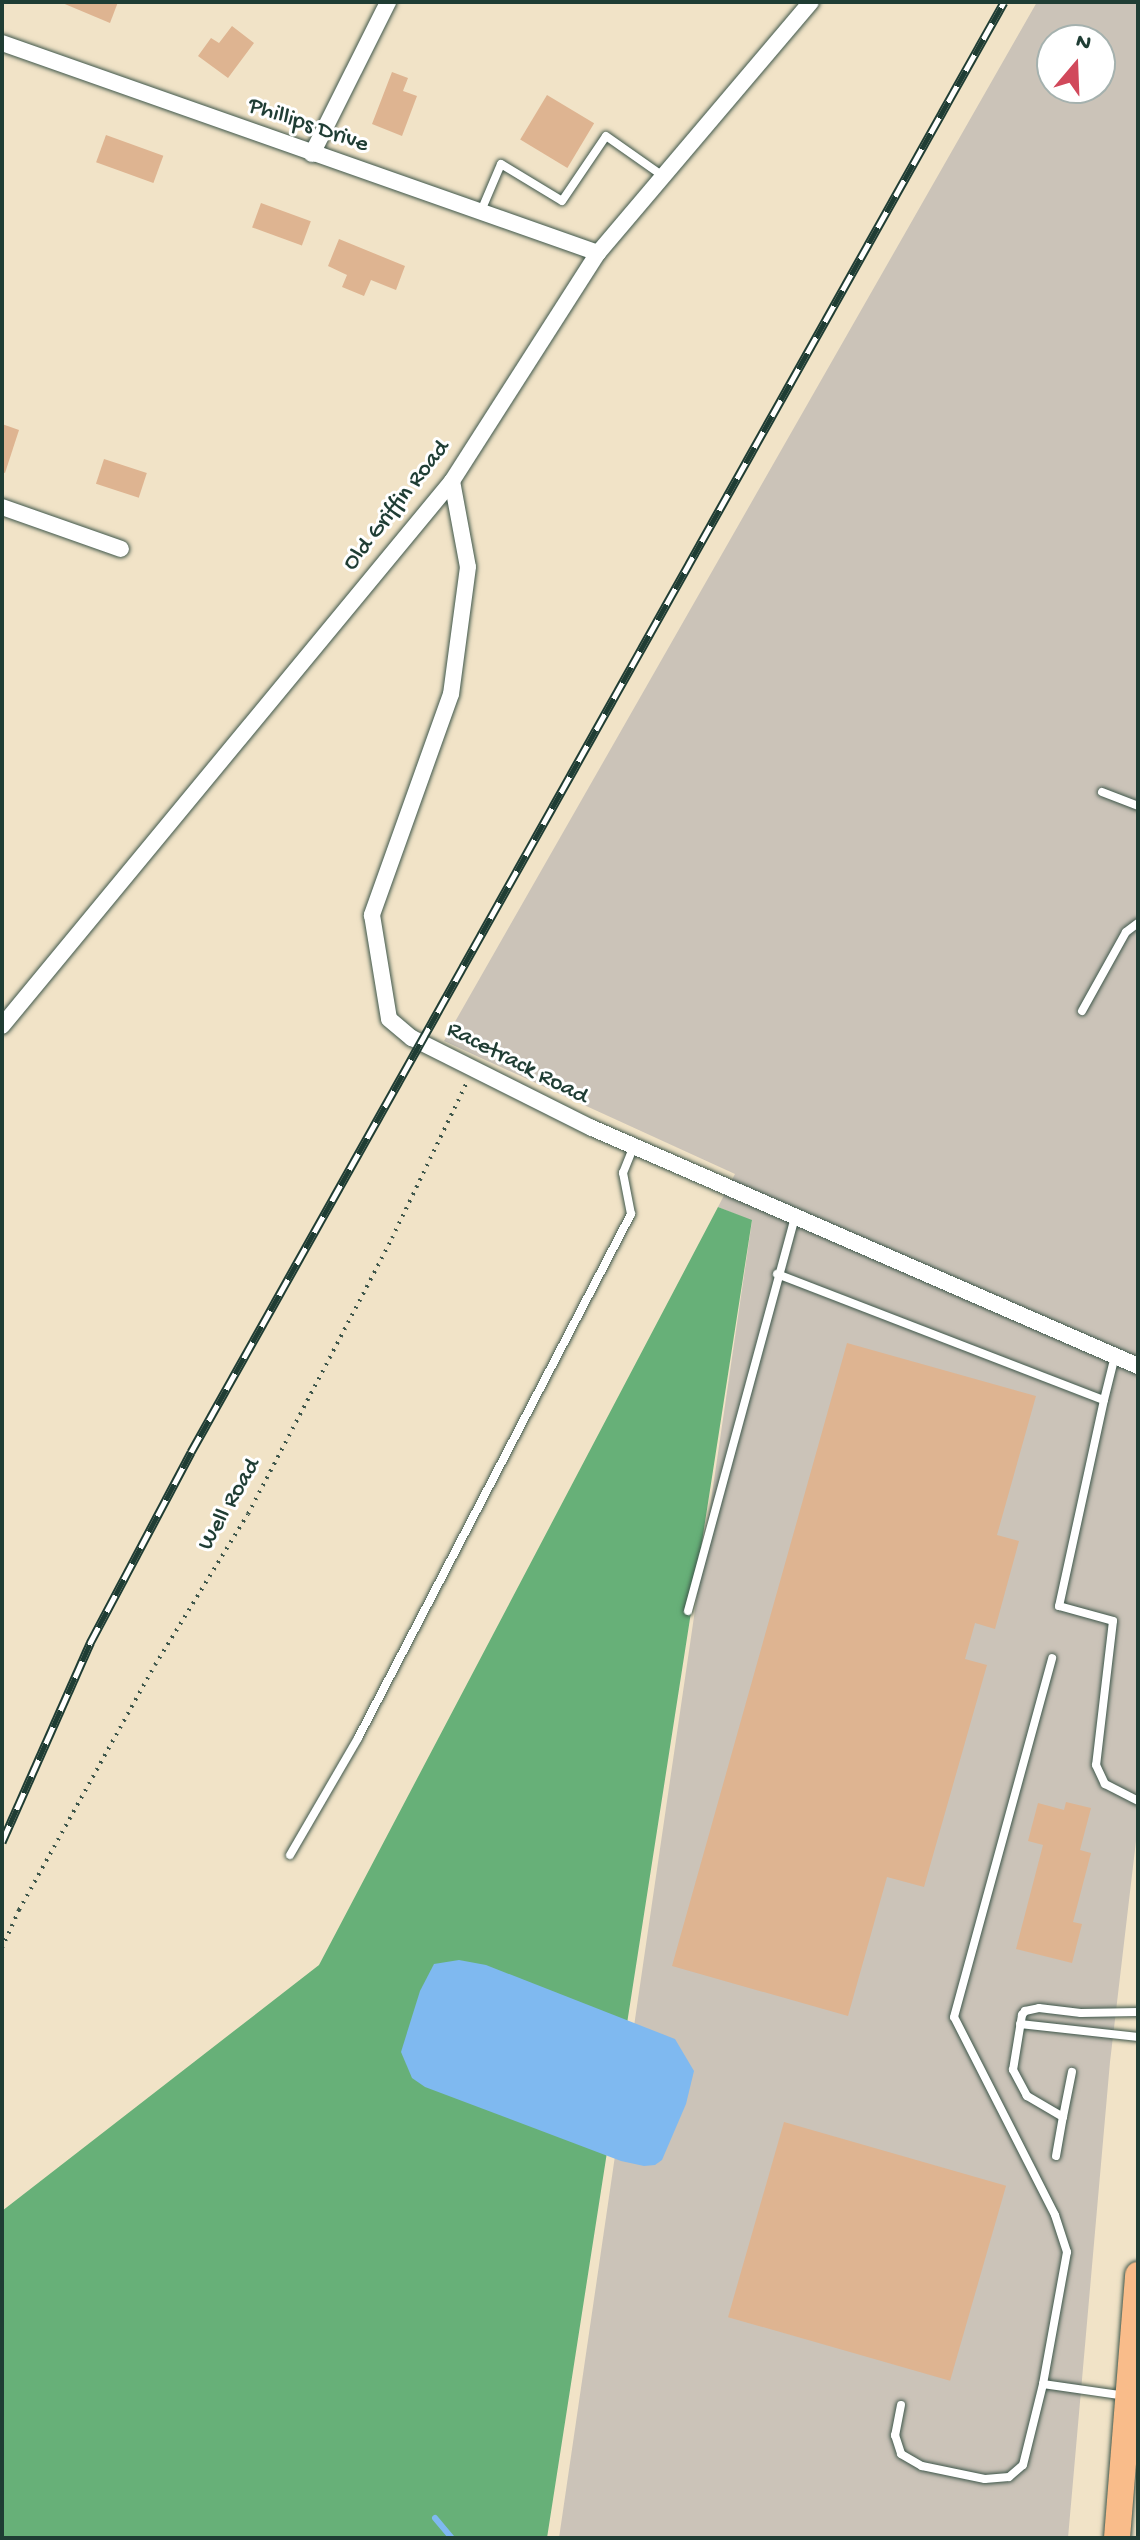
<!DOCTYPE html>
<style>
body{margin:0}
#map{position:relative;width:1140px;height:2540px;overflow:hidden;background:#f1e3c7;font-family:"Gochi Hand",sans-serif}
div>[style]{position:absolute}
.industrial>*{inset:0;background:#cbc3b8}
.forest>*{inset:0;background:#67b078}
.water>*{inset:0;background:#7fb9f0}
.stream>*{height:6px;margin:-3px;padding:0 3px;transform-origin:3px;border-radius:3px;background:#7fb9f0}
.building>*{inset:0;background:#deb491;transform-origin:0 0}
.path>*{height:4px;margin-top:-2px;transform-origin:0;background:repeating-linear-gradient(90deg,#3e564a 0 2px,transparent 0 8px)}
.roads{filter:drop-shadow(0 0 2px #3e564a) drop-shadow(0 0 2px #3e564a)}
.service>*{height:8px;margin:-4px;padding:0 4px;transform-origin:4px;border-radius:4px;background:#fff}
.minor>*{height:16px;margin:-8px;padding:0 8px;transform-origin:8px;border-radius:8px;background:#fff}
.primary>*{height:26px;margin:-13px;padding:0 13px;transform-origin:13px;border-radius:13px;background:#f9bc8a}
.rail>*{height:9px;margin-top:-4.5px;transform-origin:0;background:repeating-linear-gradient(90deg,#fff 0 18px,#1f3d34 0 36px);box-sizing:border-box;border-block:2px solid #1f3d34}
span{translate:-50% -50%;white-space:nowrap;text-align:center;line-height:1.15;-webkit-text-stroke:6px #fff;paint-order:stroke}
.street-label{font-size:24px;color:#1f3d34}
.frame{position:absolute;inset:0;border:4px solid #1f3d34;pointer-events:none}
.north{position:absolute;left:1036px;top:24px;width:80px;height:80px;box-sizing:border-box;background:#fff;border:2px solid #a5b1ae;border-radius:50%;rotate:19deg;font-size:22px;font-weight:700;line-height:32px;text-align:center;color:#1f3d34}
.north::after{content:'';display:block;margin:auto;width:28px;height:36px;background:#d1495b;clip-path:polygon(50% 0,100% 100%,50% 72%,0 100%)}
</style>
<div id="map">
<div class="industrial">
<i style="clip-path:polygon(evenodd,1037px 2px,1138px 2px,1138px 1824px,1110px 2062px,1068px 2538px,559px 2538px,752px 1221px,718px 1207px,735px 1174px,444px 1041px,1037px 2px,1052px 40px,1100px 40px,1100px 88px,1052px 88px,1052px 40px)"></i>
</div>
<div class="forest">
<i style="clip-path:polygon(718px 1207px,752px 1220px,547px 2538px,2px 2538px,2px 2211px,319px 1965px)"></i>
</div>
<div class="water">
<i style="clip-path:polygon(459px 1960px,486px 1965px,675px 2039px,694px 2071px,686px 2104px,662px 2160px,655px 2165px,644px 2166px,621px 2161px,425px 2087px,412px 2078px,401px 2052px,420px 1991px,434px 1964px)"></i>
</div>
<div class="stream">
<i style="left:435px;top:2518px;width:26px;rotate:50deg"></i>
</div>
<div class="building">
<i style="clip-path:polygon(60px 2px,118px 2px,110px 23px)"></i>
<i style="clip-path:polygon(232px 26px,254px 43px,228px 78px,198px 56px,211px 38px,219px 43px)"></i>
<i style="clip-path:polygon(392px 72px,408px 78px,403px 91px,417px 96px,402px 136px,372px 124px)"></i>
<i style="left:547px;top:95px;width:55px;height:52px;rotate:31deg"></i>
<i style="left:106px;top:135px;width:61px;height:29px;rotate:20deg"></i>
<i style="left:261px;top:203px;width:53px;height:26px;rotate:20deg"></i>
<i style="clip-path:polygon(339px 239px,405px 266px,396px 290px,371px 280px,364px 296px,342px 287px,347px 275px,328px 266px)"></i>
<i style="clip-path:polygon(2px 424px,19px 430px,5px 473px,2px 472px)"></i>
<i style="left:104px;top:459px;width:45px;height:26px;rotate:18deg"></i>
<i style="clip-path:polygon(847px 1343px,1036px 1396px,997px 1535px,1019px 1541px,995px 1629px,975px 1623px,965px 1659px,987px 1665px,924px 1887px,887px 1877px,848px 2016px,672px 1966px)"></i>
<i style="clip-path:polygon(1066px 1802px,1091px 1808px,1080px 1850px,1091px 1853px,1073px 1922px,1082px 1924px,1072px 1963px,1016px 1949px,1043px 1845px,1028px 1841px,1038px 1803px,1064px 1810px)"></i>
<i style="left:784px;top:2122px;width:231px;height:203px;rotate:16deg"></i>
</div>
<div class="path">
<i style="left:2px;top:1948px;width:42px;rotate:-65.9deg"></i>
<i style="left:19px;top:1910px;width:280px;rotate:-61deg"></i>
<i style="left:155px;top:1665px;width:177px;rotate:-58.4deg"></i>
<i style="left:248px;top:1514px;width:311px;rotate:-62.4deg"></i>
<i style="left:392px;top:1238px;width:171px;rotate:-64.3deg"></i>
</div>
<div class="roads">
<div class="service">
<i style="left:481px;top:211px;width:51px;rotate:-66.9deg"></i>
<i style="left:501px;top:164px;width:71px;rotate:31.2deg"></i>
<i style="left:562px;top:201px;width:78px;rotate:-55.9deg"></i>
<i style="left:606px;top:136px;width:70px;rotate:35.1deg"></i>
<i style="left:1102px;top:792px;width:39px;rotate:21deg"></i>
<i style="left:1082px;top:1011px;width:90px;rotate:-60.9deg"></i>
<i style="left:1126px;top:932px;width:15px;rotate:-37deg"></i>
<i style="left:777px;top:1274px;width:350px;rotate:21.1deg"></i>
<i style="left:1104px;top:1400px;width:211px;rotate:102.3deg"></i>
<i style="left:1059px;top:1606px;width:56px;rotate:15.5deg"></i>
<i style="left:1113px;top:1621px;width:145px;rotate:96.7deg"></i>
<i style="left:1096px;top:1765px;width:21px;rotate:65deg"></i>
<i style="left:1105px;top:1784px;width:37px;rotate:27deg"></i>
<i style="left:1104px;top:1400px;width:45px;rotate:-76deg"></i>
<i style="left:688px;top:1611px;width:408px;rotate:-74.8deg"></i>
<i style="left:290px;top:1855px;width:135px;rotate:-59.8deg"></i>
<i style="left:358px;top:1738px;width:591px;rotate:-62.48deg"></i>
<i style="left:631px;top:1214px;width:42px;rotate:-101deg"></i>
<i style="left:623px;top:1173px;width:29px;rotate:-68deg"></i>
<i style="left:1020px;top:2024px;width:119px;rotate:6.3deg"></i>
<i style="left:1063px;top:2117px;width:46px;rotate:-78.7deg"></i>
<i style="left:1056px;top:2156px;width:40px;rotate:-80deg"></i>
<i style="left:1063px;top:2117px;width:42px;rotate:-149.7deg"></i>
<i style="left:1027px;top:2096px;width:30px;rotate:-118deg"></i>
<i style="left:1013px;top:2070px;width:56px;rotate:-80.7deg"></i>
<i style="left:1022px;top:2015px;width:5px;rotate:-53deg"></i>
<i style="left:1025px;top:2011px;width:14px;rotate:-12deg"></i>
<i style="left:1039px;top:2008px;width:42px;rotate:6.8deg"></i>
<i style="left:1081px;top:2013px;width:57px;rotate:-1deg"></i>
<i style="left:1043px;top:2384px;width:134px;rotate:-79.7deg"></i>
<i style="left:1067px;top:2252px;width:39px;rotate:-108deg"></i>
<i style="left:1055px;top:2215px;width:222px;rotate:-117deg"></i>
<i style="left:954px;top:2017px;width:372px;rotate:-74.7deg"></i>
<i style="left:901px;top:2405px;width:31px;rotate:101deg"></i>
<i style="left:895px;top:2435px;width:20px;rotate:72deg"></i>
<i style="left:901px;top:2454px;width:24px;rotate:30deg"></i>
<i style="left:922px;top:2466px;width:64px;rotate:11.7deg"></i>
<i style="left:985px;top:2479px;width:24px;rotate:-5deg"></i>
<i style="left:1009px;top:2477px;width:18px;rotate:-41deg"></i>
<i style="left:1023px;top:2465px;width:83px;rotate:-76.1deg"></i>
<i style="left:1043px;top:2384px;width:84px;rotate:8.2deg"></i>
</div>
<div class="minor">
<i style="left:2px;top:43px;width:632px;rotate:19.41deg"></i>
<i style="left:312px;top:154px;width:170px;rotate:-63.4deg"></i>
<i style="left:452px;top:481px;width:87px;rotate:79.5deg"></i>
<i style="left:468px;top:567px;width:128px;rotate:97.6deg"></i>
<i style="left:451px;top:694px;width:235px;rotate:109.7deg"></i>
<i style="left:372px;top:915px;width:105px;rotate:80.7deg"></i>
<i style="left:389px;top:1019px;width:30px;rotate:40deg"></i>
<i style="left:412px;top:1038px;width:201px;rotate:26.6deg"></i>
<i style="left:592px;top:1128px;width:596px;rotate:23.55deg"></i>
<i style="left:2px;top:507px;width:126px;rotate:19.4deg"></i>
<i style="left:2px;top:1026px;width:707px;rotate:-50.45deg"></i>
<i style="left:452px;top:481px;width:271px;rotate:-57.4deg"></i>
<i style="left:598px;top:253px;width:329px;rotate:-49.7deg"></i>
</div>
<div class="primary">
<i style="left:1117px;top:2538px;width:264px;rotate:-85.4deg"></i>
</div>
</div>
<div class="rail">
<i style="left:2px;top:1842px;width:218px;rotate:-66.1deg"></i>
<i style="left:90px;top:1643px;width:216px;rotate:-62.1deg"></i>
<i style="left:191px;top:1452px;width:1662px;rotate:-60.72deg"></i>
</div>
<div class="street-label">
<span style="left:308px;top:126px;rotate:19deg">Phillips Drive</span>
<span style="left:397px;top:506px;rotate:-52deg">Old Griffin Road</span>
<span style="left:517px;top:1064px;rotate:27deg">Racetrack Road</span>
<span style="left:230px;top:1505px;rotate:-60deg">Well Road</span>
</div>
<div class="frame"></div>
<div class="north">N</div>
</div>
